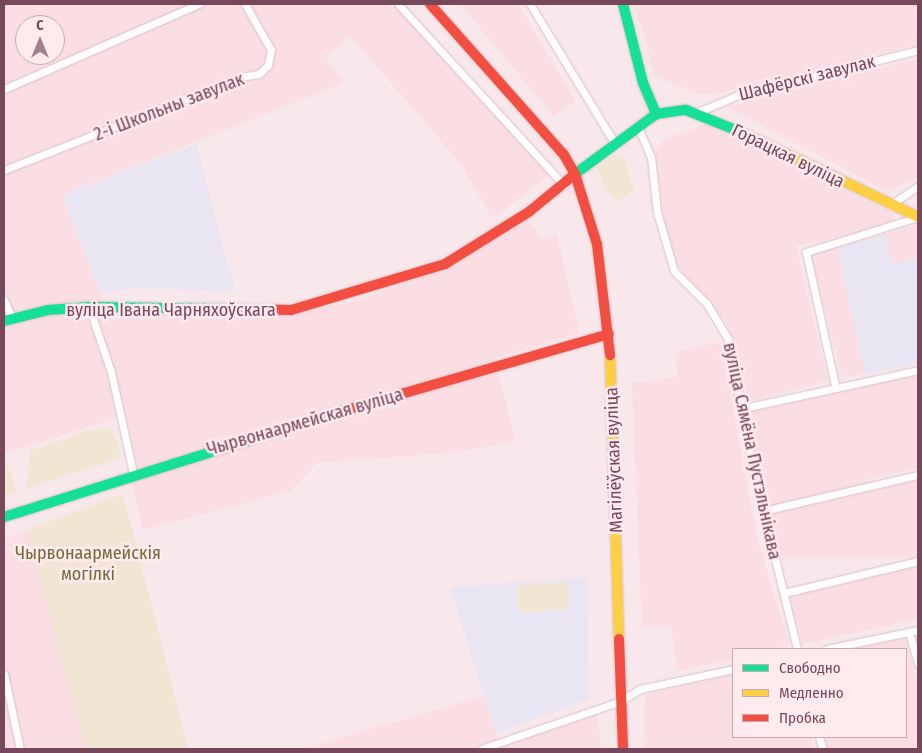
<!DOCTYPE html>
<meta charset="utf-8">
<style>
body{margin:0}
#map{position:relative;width:922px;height:753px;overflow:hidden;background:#f8e8eb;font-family:"Fira Sans Condensed",sans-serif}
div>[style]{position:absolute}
.residential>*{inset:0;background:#fadee4;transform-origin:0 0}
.education>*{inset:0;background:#eae5f3}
.green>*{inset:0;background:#f1e5d3;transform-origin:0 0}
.roads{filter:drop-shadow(0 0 1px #d7c3ca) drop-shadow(0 0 1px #d7c3ca)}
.street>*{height:7px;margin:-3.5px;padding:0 3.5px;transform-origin:3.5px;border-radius:3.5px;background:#fefcfc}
.fast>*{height:10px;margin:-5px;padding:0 5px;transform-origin:5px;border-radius:5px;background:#16e098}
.slow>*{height:10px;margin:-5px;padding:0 5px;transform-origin:5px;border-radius:5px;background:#ffcf43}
.jam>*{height:10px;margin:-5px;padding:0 5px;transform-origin:5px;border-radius:5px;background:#f24e42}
span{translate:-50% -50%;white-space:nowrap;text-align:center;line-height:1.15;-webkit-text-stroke:5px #ffeaee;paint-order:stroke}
.street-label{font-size:18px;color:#77475c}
.park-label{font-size:18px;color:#716c39}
.frame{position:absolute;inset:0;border:5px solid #77475c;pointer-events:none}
.legend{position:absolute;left:732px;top:648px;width:175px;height:90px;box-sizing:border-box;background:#ffeaee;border:1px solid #c9a9b4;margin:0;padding:6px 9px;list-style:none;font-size:15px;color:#77475c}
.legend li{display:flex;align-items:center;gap:10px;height:25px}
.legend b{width:25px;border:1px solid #c9a9b4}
.north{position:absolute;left:15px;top:15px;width:50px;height:50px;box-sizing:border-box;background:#ffeaee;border:1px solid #c9a9b4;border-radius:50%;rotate:0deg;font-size:14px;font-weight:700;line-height:20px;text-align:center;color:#77475c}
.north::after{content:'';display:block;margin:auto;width:18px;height:22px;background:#a47f8e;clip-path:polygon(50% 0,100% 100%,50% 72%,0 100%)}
</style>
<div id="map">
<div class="residential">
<i style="clip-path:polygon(evenodd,4px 4px,405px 4px,544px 164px,547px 177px,492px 219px,462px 165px,351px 37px,325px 56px,343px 83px,62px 195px,101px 293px,102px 310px,230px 316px,300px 313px,358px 300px,453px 266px,529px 219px,542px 240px,557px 235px,580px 333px,495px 358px,516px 441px,458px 452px,317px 463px,290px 491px,143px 530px,131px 481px,140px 477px,126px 415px,4px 454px,4px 4px,25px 25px,55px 25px,55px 55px,25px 55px,25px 25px)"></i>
<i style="clip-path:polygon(460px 4px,518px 4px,576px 101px,553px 116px)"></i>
<i style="clip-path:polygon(918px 4px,918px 44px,720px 93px,696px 94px,655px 75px,634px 5px)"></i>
<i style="clip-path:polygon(918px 58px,918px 178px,887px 191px,727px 107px)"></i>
<i style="clip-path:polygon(705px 124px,894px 213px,894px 221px,869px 230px,796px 246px,828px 381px,749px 401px,725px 320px,682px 272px,668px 243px,655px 153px,663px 140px)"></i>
<i style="clip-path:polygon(918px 225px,918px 364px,842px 378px,811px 254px)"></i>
<i style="clip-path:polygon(721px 342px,756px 535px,790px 647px,733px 649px,733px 659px,677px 671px,671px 626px,642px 628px,632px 383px,677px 377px,676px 352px)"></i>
<i style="clip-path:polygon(918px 374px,918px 468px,765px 503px,748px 411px)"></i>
<i style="left:918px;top:481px;width:76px;height:153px;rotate:90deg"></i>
<i style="clip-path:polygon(27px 530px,86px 749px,4px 749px,4px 538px)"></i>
<i style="clip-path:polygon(918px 566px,918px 619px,803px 644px,789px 596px)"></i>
<i style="clip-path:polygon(904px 635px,918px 684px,918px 749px,828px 749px,825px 737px,906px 737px,906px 649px,841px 649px)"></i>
<i style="clip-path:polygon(733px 674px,733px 737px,811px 737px,814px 749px,644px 749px,645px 695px)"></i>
<i style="clip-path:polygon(484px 696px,500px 746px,597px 714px,602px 749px,303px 749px)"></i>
</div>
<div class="education">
<i style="clip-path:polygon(196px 144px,235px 291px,135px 288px,101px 293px,62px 195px)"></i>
<i style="clip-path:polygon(884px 235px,892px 264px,918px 258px,918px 364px,865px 374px,837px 247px)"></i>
<i style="clip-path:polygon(587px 577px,589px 699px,496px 734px,450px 587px)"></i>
</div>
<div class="green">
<i style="clip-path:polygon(623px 155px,634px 190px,618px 201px,606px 190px,597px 167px,612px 156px)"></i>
<i style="clip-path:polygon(112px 428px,122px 458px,26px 489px,30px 451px,88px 430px)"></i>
<i style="clip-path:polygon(4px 459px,18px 491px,4px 496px)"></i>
<i style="clip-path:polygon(123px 493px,188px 749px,86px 749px,27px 530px)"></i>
<i style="left:568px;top:582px;width:27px;height:51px;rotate:86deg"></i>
</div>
<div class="roads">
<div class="street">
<i style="left:398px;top:4px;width:246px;rotate:47.5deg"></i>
<i style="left:530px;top:4px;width:164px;rotate:58.7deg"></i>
<i style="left:4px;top:89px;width:213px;rotate:-23.6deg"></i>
<i style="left:698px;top:112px;width:43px;rotate:-23deg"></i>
<i style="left:738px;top:95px;width:186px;rotate:-14deg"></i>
<i style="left:638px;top:127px;width:33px;rotate:67deg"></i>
<i style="left:651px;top:157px;width:55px;rotate:83.8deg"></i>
<i style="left:657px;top:212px;width:61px;rotate:73.9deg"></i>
<i style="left:674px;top:271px;width:47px;rotate:45deg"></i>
<i style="left:707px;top:304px;width:41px;rotate:59deg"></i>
<i style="left:728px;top:339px;width:123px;rotate:79.2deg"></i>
<i style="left:751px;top:460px;width:195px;rotate:76.3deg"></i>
<i style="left:4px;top:170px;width:254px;rotate:-21.5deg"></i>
<i style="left:240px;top:77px;width:19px;rotate:-9deg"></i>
<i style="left:259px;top:74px;width:13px;rotate:-45deg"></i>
<i style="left:268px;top:65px;width:15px;rotate:-79deg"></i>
<i style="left:271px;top:50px;width:53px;rotate:-119.5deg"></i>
<i style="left:890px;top:205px;width:34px;rotate:-34deg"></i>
<i style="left:4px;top:300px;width:20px;rotate:66deg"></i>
<i style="left:89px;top:307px;width:69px;rotate:71.3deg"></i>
<i style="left:111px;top:372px;width:103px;rotate:77.7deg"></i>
<i style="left:835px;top:385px;width:136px;rotate:-102.3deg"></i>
<i style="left:806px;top:252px;width:117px;rotate:-17.4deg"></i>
<i style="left:744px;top:408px;width:178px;rotate:-12.3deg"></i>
<i style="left:763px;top:511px;width:159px;rotate:-13.1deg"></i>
<i style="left:784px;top:593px;width:138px;rotate:-13.4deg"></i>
<i style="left:909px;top:632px;width:33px;rotate:74deg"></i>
<i style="left:827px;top:649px;width:93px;rotate:-11.8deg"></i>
<i style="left:4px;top:674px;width:77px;rotate:78deg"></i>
<i style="left:819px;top:737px;width:13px;rotate:72deg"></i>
<i style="left:481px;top:749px;width:148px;rotate:-18.9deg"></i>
<i style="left:621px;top:701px;width:22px;rotate:-32deg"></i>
<i style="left:640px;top:689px;width:95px;rotate:-12.1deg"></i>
</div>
<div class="fast">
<i style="left:623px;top:4px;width:81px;rotate:75.8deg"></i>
<i style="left:643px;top:83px;width:34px;rotate:67deg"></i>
<i style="left:575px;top:174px;width:101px;rotate:-36.5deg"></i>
<i style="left:656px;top:114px;width:30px;rotate:-8deg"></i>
<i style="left:686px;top:110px;width:61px;rotate:22deg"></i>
<i style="left:4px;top:321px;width:45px;rotate:-14deg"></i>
<i style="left:48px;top:310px;width:41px;rotate:-4.2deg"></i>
<i style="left:89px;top:307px;width:152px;rotate:0.8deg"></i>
<i style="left:4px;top:517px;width:344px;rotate:-17.4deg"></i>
</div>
<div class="slow">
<i style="left:743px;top:133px;width:194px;rotate:25.6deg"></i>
<i style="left:610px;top:355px;width:284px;rotate:88.2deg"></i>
</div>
<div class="jam">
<i style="left:430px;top:4px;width:202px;rotate:48.4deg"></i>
<i style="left:564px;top:155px;width:22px;rotate:60deg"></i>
<i style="left:575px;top:174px;width:73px;rotate:72.6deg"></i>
<i style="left:597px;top:244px;width:112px;rotate:83.3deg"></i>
<i style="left:241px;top:309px;width:50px;rotate:1.1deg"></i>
<i style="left:291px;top:310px;width:161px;rotate:-16.6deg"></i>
<i style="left:445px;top:264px;width:100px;rotate:-31.9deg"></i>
<i style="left:530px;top:211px;width:58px;rotate:-39.4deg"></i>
<i style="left:332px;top:414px;width:288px;rotate:-16.1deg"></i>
<i style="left:619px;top:639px;width:110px;rotate:87.9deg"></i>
</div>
</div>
<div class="street-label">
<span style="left:807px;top:78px;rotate:-14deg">Шафёрскі завулак</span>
<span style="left:169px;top:107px;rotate:-21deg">2-і Школьны завулак</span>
<span style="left:788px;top:156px;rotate:26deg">Горацкая вуліца</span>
<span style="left:171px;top:310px">вуліца Івана Чарняхоўскага</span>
<span style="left:305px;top:422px;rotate:-16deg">Чырвонаармейская вуліца</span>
<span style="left:752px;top:451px;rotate:78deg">вуліца Сямёна Пустэльнікава</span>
<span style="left:614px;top:460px;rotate:-92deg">Магілёўская вуліца</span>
</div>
<div class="park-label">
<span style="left:88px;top:564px">Чырвонаармейскія<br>могілкі</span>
</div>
<div class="frame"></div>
<ul class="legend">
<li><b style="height:6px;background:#16e098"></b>Свободно</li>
<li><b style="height:6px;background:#ffcf43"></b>Медленно</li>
<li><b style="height:6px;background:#f24e42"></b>Пробка</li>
</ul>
<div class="north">С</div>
</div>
